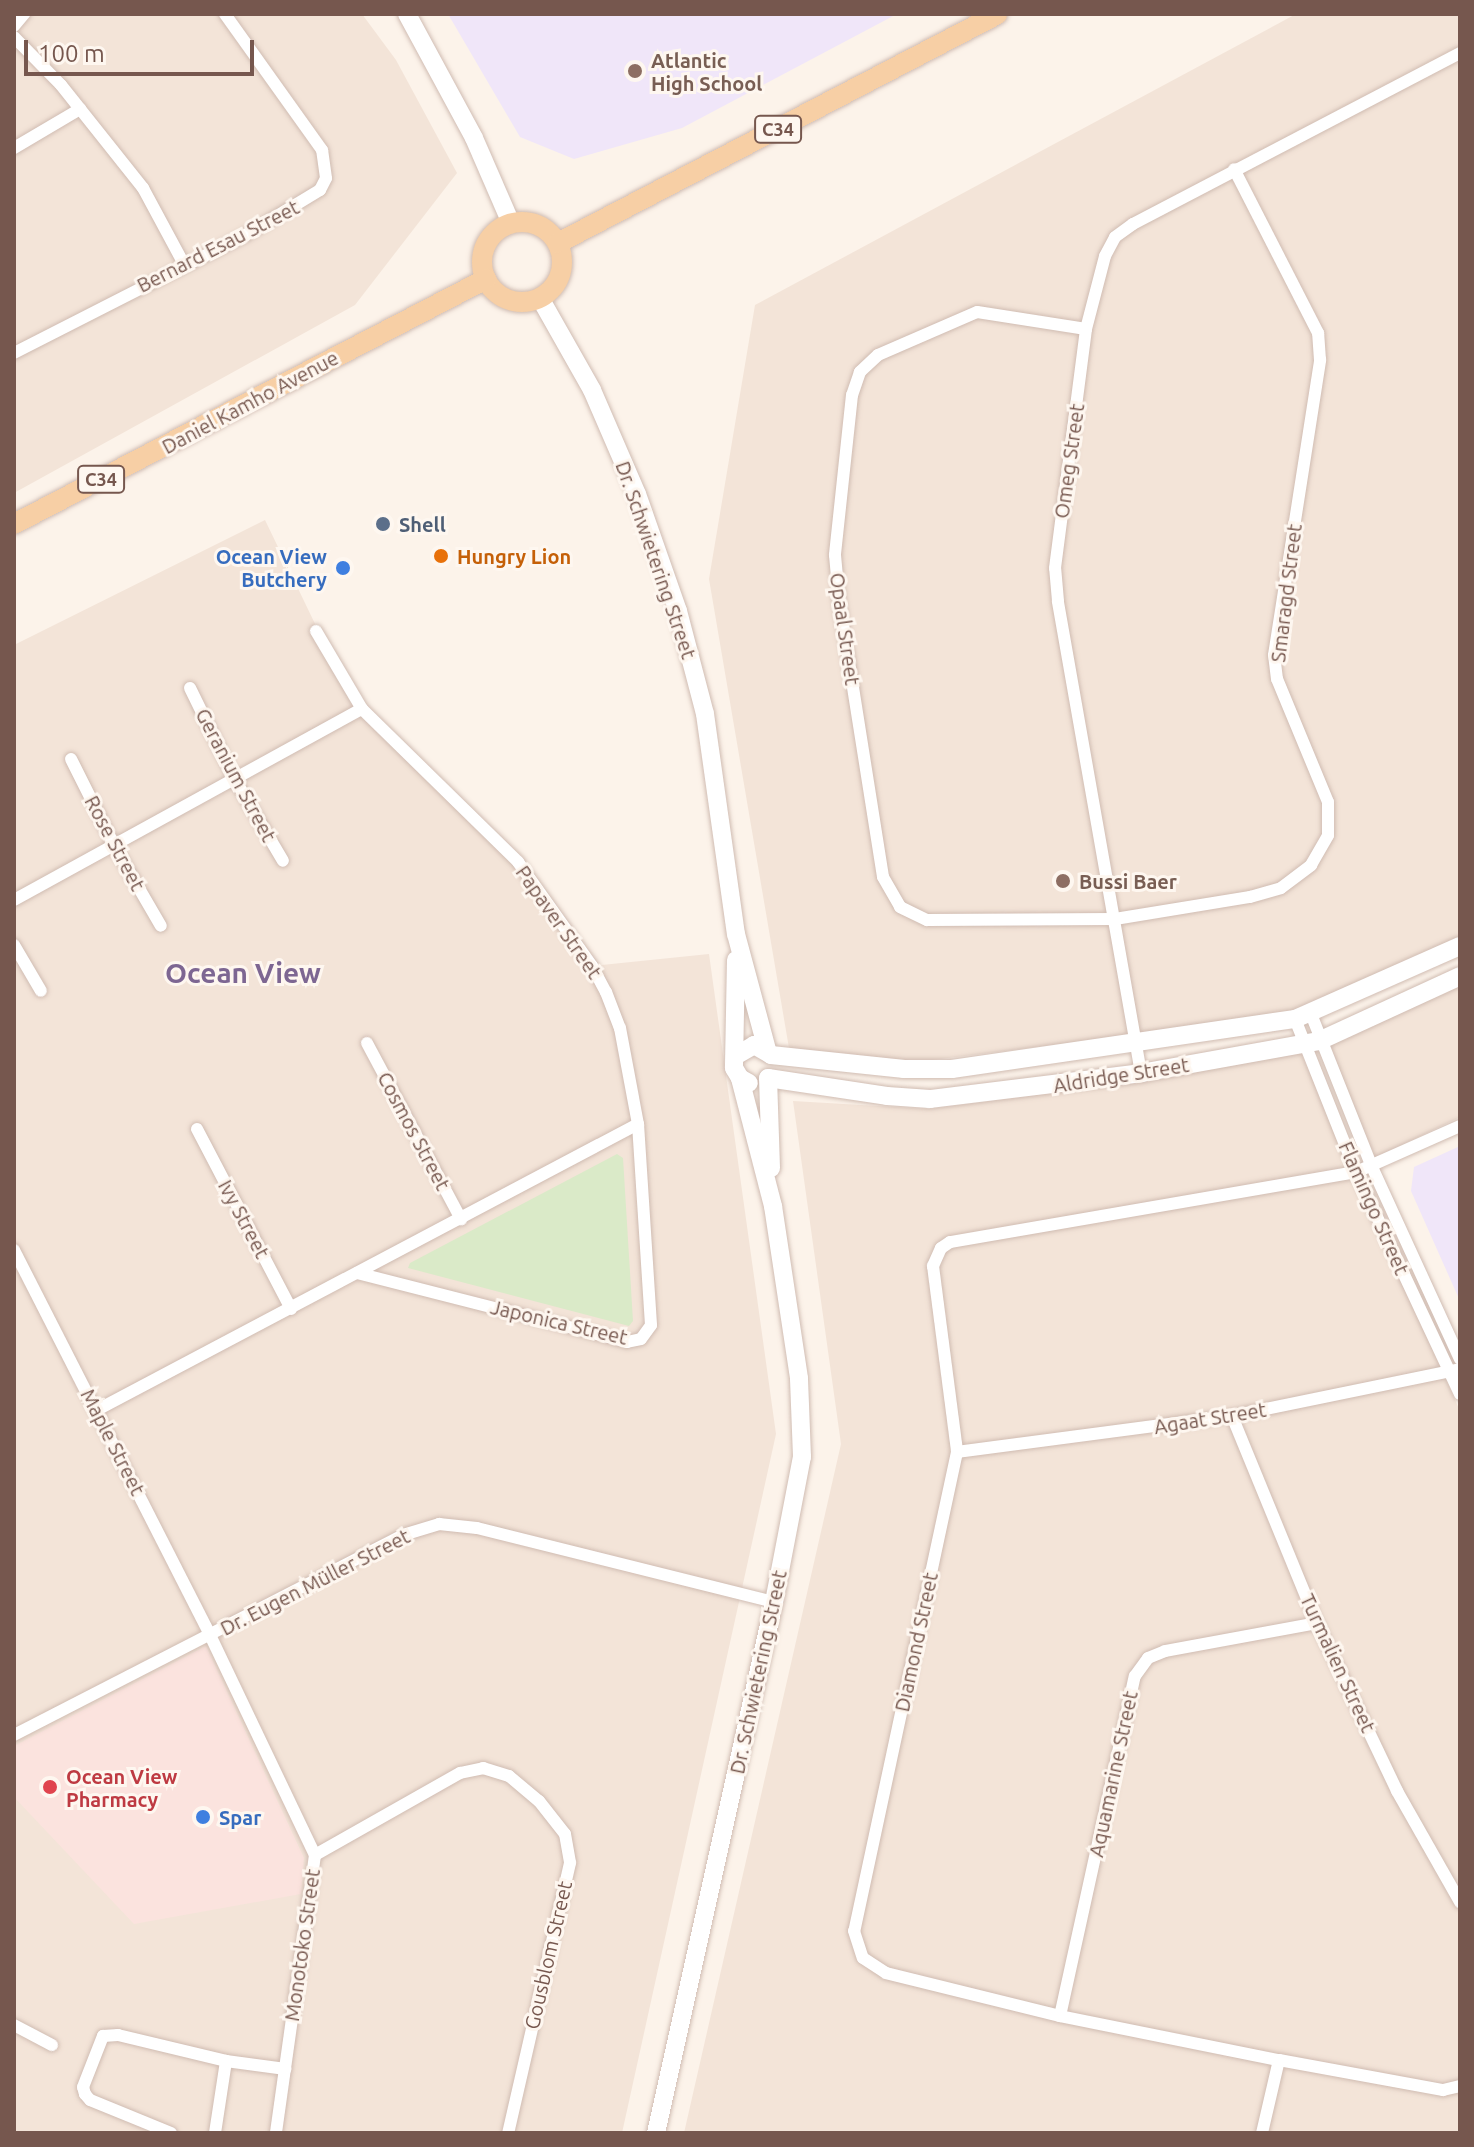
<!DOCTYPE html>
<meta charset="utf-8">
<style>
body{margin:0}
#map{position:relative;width:1474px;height:2147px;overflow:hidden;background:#fcf3ea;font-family:Ubuntu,sans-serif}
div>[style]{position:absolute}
.residential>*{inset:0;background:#f3e4d8}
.commercial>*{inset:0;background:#fbe3de}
.education>*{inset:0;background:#f0e6f9}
.green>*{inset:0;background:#daeac8}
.roads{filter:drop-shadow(0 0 2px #d0bcb2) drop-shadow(0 0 2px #d0bcb2)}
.street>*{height:12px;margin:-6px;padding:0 6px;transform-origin:6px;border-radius:6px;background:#fff}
.secondary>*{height:18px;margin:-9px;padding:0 9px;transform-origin:9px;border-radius:9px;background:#fff}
.primary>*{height:20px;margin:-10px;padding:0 10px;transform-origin:10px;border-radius:10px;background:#f7cfa5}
.primary>.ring{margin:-10px;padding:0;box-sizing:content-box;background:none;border:20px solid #f7cfa5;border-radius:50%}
.dots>*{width:22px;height:22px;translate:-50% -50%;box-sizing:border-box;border:4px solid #fef7f0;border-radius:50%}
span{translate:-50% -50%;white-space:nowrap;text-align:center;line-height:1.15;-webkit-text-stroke:6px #fef7f0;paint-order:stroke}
.shield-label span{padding:2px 6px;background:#fef7f0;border:2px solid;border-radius:6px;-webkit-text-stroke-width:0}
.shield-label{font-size:18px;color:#76574e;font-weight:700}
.education-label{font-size:20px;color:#785e54;font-weight:700}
.left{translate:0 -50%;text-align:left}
.street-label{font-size:20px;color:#76574e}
.service-label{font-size:20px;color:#4e5e75;font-weight:700}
.shop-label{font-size:20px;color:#366cbe;font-weight:700}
.right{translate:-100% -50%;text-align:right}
.food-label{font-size:20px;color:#c56008;font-weight:700}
.health-label{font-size:20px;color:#be3a42;font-weight:700}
.district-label{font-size:28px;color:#7d6692;font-weight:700}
.frame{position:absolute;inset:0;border:16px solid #76574e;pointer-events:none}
.scale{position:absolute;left:24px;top:40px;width:230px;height:36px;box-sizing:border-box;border:4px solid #76574e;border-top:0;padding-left:10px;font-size:24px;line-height:28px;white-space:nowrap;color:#76574e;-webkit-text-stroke:6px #fef7f0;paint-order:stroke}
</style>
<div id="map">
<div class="residential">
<i style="clip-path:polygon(14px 14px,362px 14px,396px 60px,457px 173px,355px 305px,14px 493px)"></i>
<i style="clip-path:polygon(1296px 14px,1460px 14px,1460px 937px,1307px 1009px,1142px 1034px,924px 1061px,790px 1054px,709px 579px,755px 305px)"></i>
<i style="clip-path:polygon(265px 520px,318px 630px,362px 708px,488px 832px,592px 966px,709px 954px,776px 1434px,622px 2133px,14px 2133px,14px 645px)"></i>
<i style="clip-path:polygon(1460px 985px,1460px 1117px,1375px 1158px,1327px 1047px)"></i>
<i style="clip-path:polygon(1301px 1053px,1460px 1411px,1460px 2133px,684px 2133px,841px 1444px,793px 1101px,929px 1109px,1135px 1082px)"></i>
</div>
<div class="commercial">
<i style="clip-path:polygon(206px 1646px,304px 1858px,301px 1894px,134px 1924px,14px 1797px,14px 1746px)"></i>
</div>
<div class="education">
<i style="clip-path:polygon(448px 14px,897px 14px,682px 128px,574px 159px,520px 137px)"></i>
<i style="clip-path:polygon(1460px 1146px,1460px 1301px,1411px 1191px,1414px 1167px)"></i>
</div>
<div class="green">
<i style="clip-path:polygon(617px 1154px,623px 1158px,633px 1321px,629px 1326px,408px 1268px,410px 1263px)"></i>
</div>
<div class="roads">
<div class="street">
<i style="left:14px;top:26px;width:16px;rotate:-50deg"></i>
<i style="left:14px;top:37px;width:67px;rotate:45.6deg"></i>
<i style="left:61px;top:85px;width:132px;rotate:51.5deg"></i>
<i style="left:143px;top:188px;width:86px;rotate:61.7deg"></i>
<i style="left:14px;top:148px;width:77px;rotate:-30.6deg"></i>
<i style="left:1086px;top:329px;width:110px;rotate:-171.1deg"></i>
<i style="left:977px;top:312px;width:108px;rotate:156.5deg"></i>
<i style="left:878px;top:355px;width:25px;rotate:137deg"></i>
<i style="left:860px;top:372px;width:24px;rotate:109deg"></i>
<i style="left:852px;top:395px;width:161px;rotate:96.1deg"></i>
<i style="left:835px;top:555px;width:44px;rotate:84.8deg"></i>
<i style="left:839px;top:599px;width:281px;rotate:81deg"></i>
<i style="left:883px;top:877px;width:34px;rotate:60deg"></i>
<i style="left:900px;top:907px;width:30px;rotate:26deg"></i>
<i style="left:927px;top:920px;width:188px;rotate:-0.3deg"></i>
<i style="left:1115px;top:919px;width:137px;rotate:-9.3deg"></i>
<i style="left:1250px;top:897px;width:32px;rotate:-16deg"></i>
<i style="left:1281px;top:888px;width:38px;rotate:-37deg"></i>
<i style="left:1311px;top:865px;width:34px;rotate:-60deg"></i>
<i style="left:1328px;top:835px;width:33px;rotate:-90deg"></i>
<i style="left:1328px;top:802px;width:133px;rotate:-112.5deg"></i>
<i style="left:1277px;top:679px;width:24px;rotate:-97deg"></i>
<i style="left:1274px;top:655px;width:299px;rotate:-81.1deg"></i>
<i style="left:1320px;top:360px;width:27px;rotate:-94deg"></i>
<i style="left:1318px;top:333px;width:184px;rotate:-117.1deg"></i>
<i style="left:14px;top:353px;width:258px;rotate:-27deg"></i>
<i style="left:244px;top:236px;width:89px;rotate:-31.2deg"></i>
<i style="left:320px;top:190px;width:13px;rotate:-63deg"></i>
<i style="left:326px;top:178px;width:28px;rotate:-98deg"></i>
<i style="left:322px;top:150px;width:167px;rotate:-125.5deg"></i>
<i style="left:316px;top:631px;width:91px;rotate:59.5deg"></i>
<i style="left:190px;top:688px;width:100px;rotate:63.9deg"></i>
<i style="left:234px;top:778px;width:96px;rotate:59.4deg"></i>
<i style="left:71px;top:759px;width:98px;rotate:63.4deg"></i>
<i style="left:115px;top:847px;width:91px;rotate:59.8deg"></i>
<i style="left:14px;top:900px;width:397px;rotate:-28.8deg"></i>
<i style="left:362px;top:709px;width:219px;rotate:44.4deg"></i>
<i style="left:518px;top:862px;width:128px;rotate:54.6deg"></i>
<i style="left:592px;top:966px;width:30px;rotate:62deg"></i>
<i style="left:606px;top:992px;width:39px;rotate:69deg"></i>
<i style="left:620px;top:1028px;width:98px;rotate:79.4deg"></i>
<i style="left:638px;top:1124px;width:612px;rotate:152.14deg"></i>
<i style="left:14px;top:945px;width:53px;rotate:59.6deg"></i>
<i style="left:1311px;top:1014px;width:165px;rotate:68.3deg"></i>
<i style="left:1372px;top:1167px;width:211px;rotate:65.4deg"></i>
<i style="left:1295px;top:1019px;width:165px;rotate:68.3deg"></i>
<i style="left:1356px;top:1172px;width:245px;rotate:64.9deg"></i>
<i style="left:367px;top:1043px;width:200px;rotate:61.9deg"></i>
<i style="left:1141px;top:1073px;width:479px;rotate:-100deg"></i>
<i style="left:1058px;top:601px;width:33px;rotate:-95deg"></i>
<i style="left:1055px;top:568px;width:241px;rotate:-82.6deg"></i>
<i style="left:1086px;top:329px;width:75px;rotate:-75.4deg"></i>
<i style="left:1105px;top:256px;width:21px;rotate:-62deg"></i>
<i style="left:1115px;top:237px;width:22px;rotate:-36deg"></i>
<i style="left:1133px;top:224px;width:369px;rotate:-27.6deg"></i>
<i style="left:1460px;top:1126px;width:114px;rotate:156.1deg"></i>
<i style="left:1356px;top:1172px;width:412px;rotate:170.2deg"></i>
<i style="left:950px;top:1242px;width:11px;rotate:146deg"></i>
<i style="left:941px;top:1248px;width:20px;rotate:114deg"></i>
<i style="left:933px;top:1266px;width:188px;rotate:82.6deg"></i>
<i style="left:957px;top:1452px;width:490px;rotate:102.1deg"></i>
<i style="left:854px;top:1931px;width:28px;rotate:72deg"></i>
<i style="left:863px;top:1958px;width:27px;rotate:33deg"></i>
<i style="left:886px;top:1973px;width:179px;rotate:13.9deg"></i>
<i style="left:1060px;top:2016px;width:223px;rotate:11.4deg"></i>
<i style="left:1279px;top:2060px;width:167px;rotate:10.4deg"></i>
<i style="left:1443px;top:2090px;width:17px;rotate:-13deg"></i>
<i style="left:197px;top:1129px;width:203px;rotate:62.4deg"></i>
<i style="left:14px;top:1250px;width:432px;rotate:63deg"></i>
<i style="left:210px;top:1635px;width:244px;rotate:64.5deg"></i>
<i style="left:315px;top:1855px;width:281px;rotate:98deg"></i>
<i style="left:357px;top:1273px;width:279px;rotate:14.3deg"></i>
<i style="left:627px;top:1342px;width:14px;rotate:-12deg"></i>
<i style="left:641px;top:1339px;width:17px;rotate:-54deg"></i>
<i style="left:651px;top:1325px;width:201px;rotate:-93.7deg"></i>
<i style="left:1232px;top:1416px;width:224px;rotate:67.7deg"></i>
<i style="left:1317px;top:1623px;width:186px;rotate:64.5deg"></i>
<i style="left:1397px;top:1791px;width:128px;rotate:60.4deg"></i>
<i style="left:957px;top:1452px;width:277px;rotate:-7.5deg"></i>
<i style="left:1232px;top:1416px;width:233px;rotate:-11.6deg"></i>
<i style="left:14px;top:1735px;width:437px;rotate:-27.2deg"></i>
<i style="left:403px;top:1535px;width:38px;rotate:-17deg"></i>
<i style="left:439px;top:1524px;width:38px;rotate:6deg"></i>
<i style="left:477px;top:1528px;width:306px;rotate:14deg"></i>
<i style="left:315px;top:1855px;width:167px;rotate:-29.5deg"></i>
<i style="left:460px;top:1773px;width:24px;rotate:-12deg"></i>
<i style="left:483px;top:1768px;width:27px;rotate:17deg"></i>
<i style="left:509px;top:1776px;width:39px;rotate:40deg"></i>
<i style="left:539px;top:1801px;width:42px;rotate:51.8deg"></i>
<i style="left:565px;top:1834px;width:29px;rotate:80deg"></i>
<i style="left:570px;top:1863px;width:277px;rotate:102.9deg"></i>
<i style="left:1060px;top:2016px;width:348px;rotate:-77.6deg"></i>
<i style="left:1135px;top:1676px;width:22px;rotate:-54deg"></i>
<i style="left:1148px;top:1658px;width:18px;rotate:-22deg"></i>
<i style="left:1165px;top:1651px;width:155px;rotate:-10.4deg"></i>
<i style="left:14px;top:2025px;width:43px;rotate:27.8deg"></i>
<i style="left:171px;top:2133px;width:87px;rotate:-157.8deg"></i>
<i style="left:90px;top:2100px;width:8px;rotate:-130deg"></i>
<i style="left:85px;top:2094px;width:7px;rotate:-106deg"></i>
<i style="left:83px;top:2087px;width:55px;rotate:-68.6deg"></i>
<i style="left:103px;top:2036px;width:15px;rotate:-4deg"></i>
<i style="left:118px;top:2035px;width:111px;rotate:13.5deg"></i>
<i style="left:226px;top:2061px;width:60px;rotate:7.7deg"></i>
<i style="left:215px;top:2133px;width:73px;rotate:-81.3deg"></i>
<i style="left:1262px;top:2133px;width:75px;rotate:-76.9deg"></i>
</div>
<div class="secondary">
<i style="left:407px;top:14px;width:141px;rotate:61.6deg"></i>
<i style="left:474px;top:138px;width:93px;rotate:66.5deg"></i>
<i style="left:540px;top:298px;width:106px;rotate:60.5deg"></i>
<i style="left:592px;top:390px;width:113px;rotate:66.6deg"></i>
<i style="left:637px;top:494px;width:124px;rotate:70.7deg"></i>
<i style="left:678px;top:611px;width:106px;rotate:75.3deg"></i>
<i style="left:705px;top:714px;width:222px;rotate:82deg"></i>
<i style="left:736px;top:934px;width:120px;rotate:75deg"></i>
<i style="left:736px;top:960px;width:108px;rotate:91.1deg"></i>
<i style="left:734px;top:1068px;width:12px;rotate:59deg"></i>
<i style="left:740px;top:1078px;width:10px;rotate:29deg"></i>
<i style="left:737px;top:1055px;width:20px;rotate:-30deg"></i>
<i style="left:754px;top:1045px;width:20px;rotate:30deg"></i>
<i style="left:771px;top:1055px;width:134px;rotate:6deg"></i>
<i style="left:904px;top:1069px;width:48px"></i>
<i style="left:952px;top:1069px;width:347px;rotate:-8.3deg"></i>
<i style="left:1295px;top:1019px;width:180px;rotate:-23.9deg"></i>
<i style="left:771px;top:1168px;width:90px;rotate:-91.9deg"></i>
<i style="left:768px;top:1078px;width:120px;rotate:8.6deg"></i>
<i style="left:887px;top:1096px;width:43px;rotate:4deg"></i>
<i style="left:930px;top:1099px;width:213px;rotate:-7deg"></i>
<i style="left:1141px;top:1073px;width:181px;rotate:-10.2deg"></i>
<i style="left:1319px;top:1041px;width:155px;rotate:-24.7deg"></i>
<i style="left:656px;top:2133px;width:544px;rotate:-77.47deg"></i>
<i style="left:774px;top:1602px;width:148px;rotate:-79.1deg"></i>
<i style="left:802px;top:1457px;width:79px;rotate:-92.2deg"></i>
<i style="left:799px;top:1378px;width:174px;rotate:-98.6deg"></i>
<i style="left:773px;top:1206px;width:132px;rotate:-104.5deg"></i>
</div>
<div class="primary">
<i class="ring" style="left:482px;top:222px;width:60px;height:60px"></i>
<i style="left:558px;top:243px;width:495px;rotate:-27.5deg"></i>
<i style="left:14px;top:524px;width:532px;rotate:-27.43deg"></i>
</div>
</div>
<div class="dots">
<i style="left:635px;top:71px;background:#8d6e63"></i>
<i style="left:383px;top:524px;background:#5c6f8a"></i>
<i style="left:441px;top:556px;background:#e8710a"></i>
<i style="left:343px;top:568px;background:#3f7fe0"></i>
<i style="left:1063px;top:881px;background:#8d6e63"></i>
<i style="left:50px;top:1787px;background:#e0444e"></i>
<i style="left:203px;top:1817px;background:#3f7fe0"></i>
</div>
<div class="shield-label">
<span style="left:778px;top:129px">C34</span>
<span style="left:101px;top:479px">C34</span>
</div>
<div class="education-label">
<span class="left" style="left:651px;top:72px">Atlantic<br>High School</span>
<span class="left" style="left:1079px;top:881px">Bussi Baer</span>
</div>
<div class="street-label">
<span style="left:218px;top:246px;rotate:-27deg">Bernard Esau Street</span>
<span style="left:250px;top:402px;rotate:-28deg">Daniel Kamho Avenue</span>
<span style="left:1069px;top:461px;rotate:-82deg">Omeg Street</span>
<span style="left:656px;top:560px;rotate:71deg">Dr. Schwietering Street</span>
<span style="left:1286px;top:593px;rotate:-83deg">Smaragd Street</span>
<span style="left:845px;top:629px;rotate:82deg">Opaal Street</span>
<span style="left:236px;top:775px;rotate:62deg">Geranium Street</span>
<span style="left:115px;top:843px;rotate:62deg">Rose Street</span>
<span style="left:559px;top:922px;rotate:55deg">Papaver Street</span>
<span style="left:1121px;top:1075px;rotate:-9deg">Aldridge Street</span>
<span style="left:414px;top:1131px;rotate:62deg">Cosmos Street</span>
<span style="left:1374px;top:1208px;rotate:66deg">Flamingo Street</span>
<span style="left:244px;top:1219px;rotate:62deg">Ivy Street</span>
<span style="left:559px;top:1322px;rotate:13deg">Japonica Street</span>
<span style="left:1210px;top:1418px;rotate:-9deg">Agaat Street</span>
<span style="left:113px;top:1442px;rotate:63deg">Maple Street</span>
<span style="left:315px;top:1582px;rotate:-27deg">Dr. Eugen Müller Street</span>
<span style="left:916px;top:1642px;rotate:-78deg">Diamond Street</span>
<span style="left:1338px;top:1663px;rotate:65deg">Turmalien Street</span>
<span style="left:758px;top:1672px;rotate:-78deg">Dr. Schwietering Street</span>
<span style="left:1113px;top:1774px;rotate:-78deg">Aquamarine Street</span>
<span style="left:302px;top:1945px;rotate:-82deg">Monotoko Street</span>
<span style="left:548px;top:1955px;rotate:-77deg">Gousblom Street</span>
</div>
<div class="service-label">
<span class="left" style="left:399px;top:524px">Shell</span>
</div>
<div class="shop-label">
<span class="right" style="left:327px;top:568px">Ocean View<br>Butchery</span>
<span class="left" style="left:219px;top:1817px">Spar</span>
</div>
<div class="food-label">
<span class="left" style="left:457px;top:556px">Hungry Lion</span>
</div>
<div class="health-label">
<span class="left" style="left:66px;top:1788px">Ocean View<br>Pharmacy</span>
</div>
<div class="district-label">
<span style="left:243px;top:973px">Ocean View</span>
</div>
<div class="frame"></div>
<div class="scale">100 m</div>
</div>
